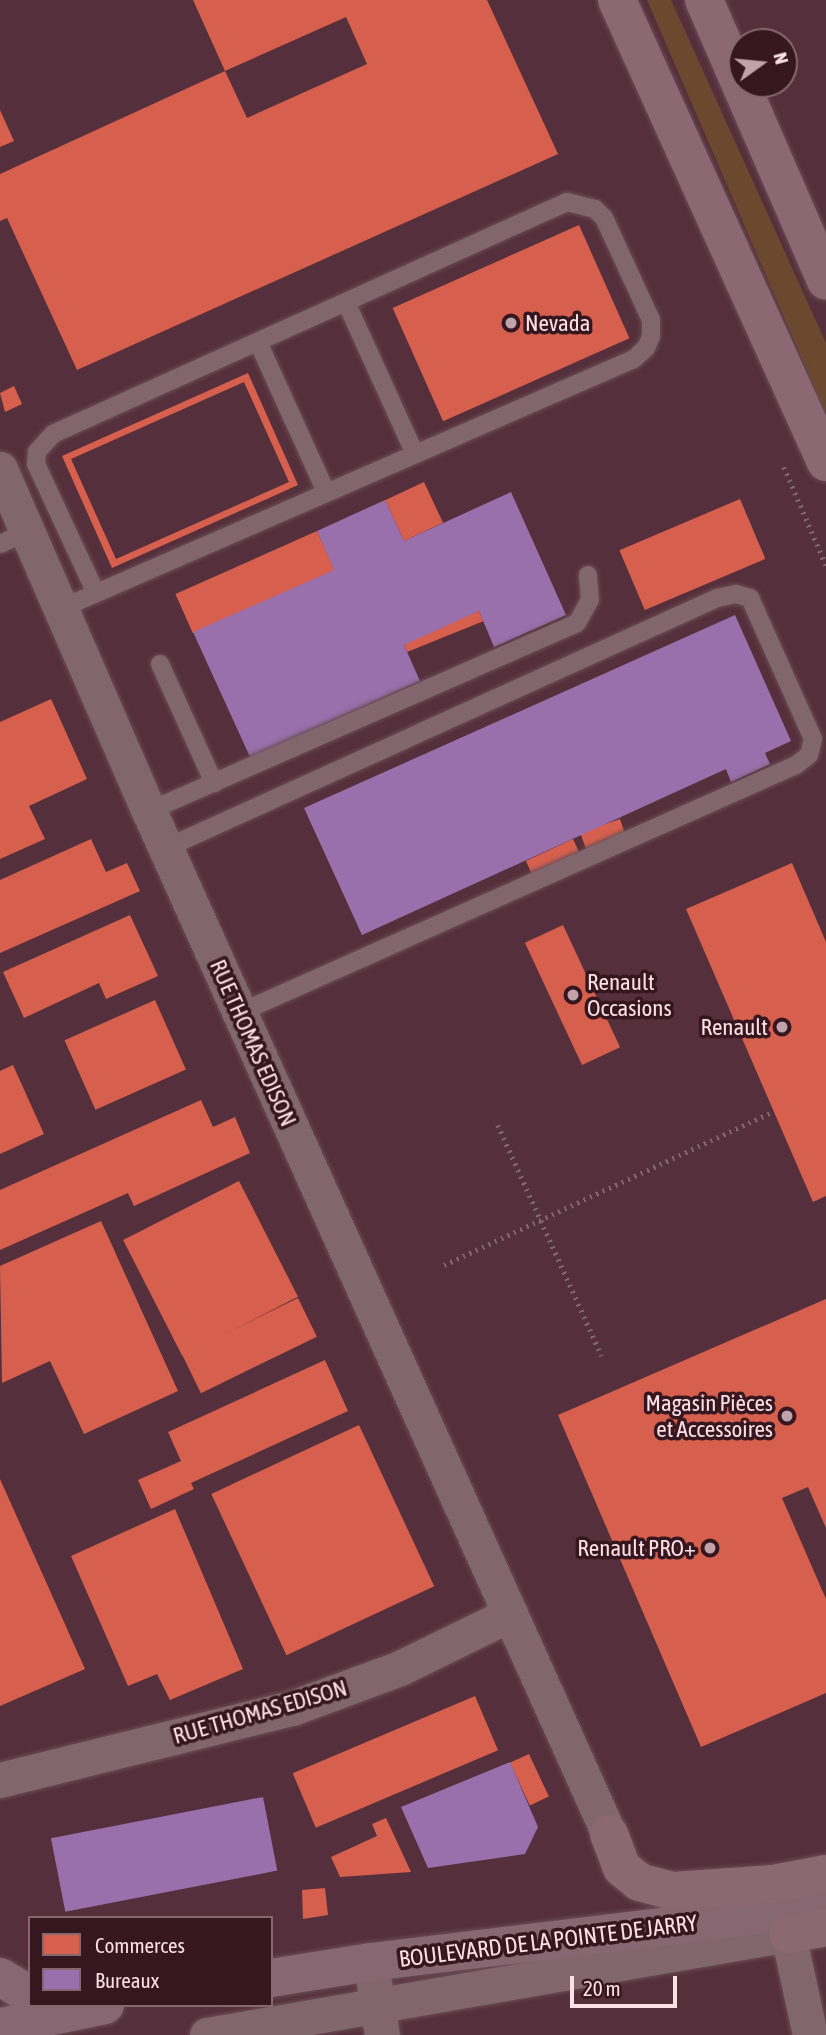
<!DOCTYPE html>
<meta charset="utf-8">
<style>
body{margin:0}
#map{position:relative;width:826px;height:2035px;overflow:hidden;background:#552f3b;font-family:"Asap Condensed",sans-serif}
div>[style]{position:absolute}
.green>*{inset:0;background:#6b492e}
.shops>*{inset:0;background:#d6604d;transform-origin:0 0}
.offices>*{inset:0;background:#9970ab;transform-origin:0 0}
.path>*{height:4.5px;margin-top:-2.25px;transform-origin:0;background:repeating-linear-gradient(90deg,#81676e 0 2px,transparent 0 7px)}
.roads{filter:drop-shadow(0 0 2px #6a4c56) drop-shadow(0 0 2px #6a4c56)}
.lane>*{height:18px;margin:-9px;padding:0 9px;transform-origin:9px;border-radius:9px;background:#82666e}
.street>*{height:35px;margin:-17.5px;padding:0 17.5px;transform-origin:17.5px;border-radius:17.5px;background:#82666e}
.primary>*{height:38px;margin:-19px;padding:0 19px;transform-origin:19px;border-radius:19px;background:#876771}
.highway>*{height:38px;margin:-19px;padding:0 19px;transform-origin:19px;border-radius:19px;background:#8b6872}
.dots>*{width:19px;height:19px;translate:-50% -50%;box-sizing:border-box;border:4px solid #361720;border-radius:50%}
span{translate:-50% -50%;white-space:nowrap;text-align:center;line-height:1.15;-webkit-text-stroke:7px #361720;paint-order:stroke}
.poi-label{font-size:23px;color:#fbe0e6}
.left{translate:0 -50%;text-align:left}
.right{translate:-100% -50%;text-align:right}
.street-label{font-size:23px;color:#fbe0e6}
.legend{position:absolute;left:28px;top:1916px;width:245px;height:91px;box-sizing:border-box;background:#361720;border:2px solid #85676f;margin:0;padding:9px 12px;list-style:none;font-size:21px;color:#fbe0e6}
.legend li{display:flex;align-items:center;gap:14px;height:35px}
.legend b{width:35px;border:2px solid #85676f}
.north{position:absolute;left:728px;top:28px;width:70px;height:70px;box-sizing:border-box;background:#361720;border:2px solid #85676f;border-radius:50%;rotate:75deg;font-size:19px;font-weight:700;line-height:28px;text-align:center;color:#fbe0e6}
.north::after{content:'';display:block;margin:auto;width:24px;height:32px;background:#c1a2aa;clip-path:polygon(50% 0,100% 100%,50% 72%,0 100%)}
.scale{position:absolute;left:570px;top:1976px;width:107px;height:32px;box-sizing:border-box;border:4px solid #fbe0e6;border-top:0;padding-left:9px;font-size:21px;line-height:24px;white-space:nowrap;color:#fbe0e6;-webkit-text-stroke:5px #361720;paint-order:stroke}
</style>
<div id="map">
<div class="green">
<i style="clip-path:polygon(647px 0,671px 0,826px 343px,826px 414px)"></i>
</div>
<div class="shops">
<i style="clip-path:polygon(193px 0,487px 0,558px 154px,77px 370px,7px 218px,0 221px,0 174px,225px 71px,247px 118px,367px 64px,346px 17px,225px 71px)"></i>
<i style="clip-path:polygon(0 110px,14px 141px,0 147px)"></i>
<i style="left:579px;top:225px;width:124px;height:204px;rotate:66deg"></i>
<i style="clip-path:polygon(evenodd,248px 373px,298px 485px,112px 568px,62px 456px,248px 373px,244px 382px,289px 482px,116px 559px,71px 459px,244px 382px)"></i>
<i style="clip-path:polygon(14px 386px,22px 404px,5px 412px,0 393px)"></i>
<i style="left:424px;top:482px;width:45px;height:43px;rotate:65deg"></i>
<i style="left:740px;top:499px;width:65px;height:131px;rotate:67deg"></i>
<i style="left:317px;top:531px;width:43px;height:155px;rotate:66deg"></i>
<i style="left:479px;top:611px;width:11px;height:82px;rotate:68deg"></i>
<i style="clip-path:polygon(51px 699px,87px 779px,29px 806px,45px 839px,0 859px,0 722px)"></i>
<i style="left:620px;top:819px;width:18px;height:42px;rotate:71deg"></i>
<i style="clip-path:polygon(91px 839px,106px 872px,127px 863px,140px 891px,0 953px,0 880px)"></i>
<i style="left:573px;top:839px;width:17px;height:52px;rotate:65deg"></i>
<i style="clip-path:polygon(792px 863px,826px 942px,826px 1196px,813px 1202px,686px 909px)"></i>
<i style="clip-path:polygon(130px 915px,158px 976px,106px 999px,99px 983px,24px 1018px,3px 972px)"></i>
<i style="left:563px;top:925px;width:135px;height:42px;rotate:65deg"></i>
<i style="left:155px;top:1000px;width:76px;height:99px;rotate:66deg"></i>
<i style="clip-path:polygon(13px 1065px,44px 1134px,0 1154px,0 1071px)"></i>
<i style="clip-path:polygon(201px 1100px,213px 1127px,235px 1117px,250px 1153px,134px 1206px,128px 1193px,0 1250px,0 1190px)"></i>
<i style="left:239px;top:1181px;width:130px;height:130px;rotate:63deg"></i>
<i style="clip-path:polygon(101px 1221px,178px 1391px,84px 1434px,50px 1361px,2px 1383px,0 1266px)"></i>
<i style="left:298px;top:1298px;width:43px;height:129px;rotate:64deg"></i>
<i style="clip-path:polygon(826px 1299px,826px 1528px,808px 1487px,782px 1498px,826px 1599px,826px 1693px,701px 1747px,558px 1415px)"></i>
<i style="clip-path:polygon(325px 1360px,348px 1411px,191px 1483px,194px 1489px,151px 1509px,138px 1480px,181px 1461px,168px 1432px)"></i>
<i style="left:359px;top:1425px;width:178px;height:163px;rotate:65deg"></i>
<i style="clip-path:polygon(0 1479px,85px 1669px,0 1706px)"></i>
<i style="clip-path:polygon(175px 1509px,243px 1669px,170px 1700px,157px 1674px,128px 1686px,71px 1556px)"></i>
<i style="left:475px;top:1696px;width:59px;height:198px;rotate:67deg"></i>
<i style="left:529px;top:1754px;width:47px;height:21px;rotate:65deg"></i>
<i style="clip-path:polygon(386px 1818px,411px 1872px,340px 1877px,331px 1857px,377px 1836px,372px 1824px)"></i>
<i style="clip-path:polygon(325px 1888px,328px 1915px,303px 1919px,302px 1890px)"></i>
</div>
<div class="offices">
<i style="clip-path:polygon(511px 492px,566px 615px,494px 647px,479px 611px,404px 645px,420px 681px,250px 757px,193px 632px,334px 570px,317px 531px,385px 500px,404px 541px)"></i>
<i style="clip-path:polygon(735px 615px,791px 741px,765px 753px,770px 764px,731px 782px,726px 769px,362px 935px,304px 808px)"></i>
<i style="clip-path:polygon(510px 1762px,538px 1827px,525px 1854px,428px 1868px,401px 1807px)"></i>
<i style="left:263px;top:1797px;width:75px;height:216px;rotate:79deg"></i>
</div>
<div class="path">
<i style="left:784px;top:467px;width:107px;rotate:66.8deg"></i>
<i style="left:498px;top:1125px;width:253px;rotate:65.8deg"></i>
<i style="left:444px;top:1265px;width:364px;rotate:-25deg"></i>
</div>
<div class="roads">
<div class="lane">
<i style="left:346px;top:302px;width:167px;rotate:65.6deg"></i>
<i style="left:258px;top:342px;width:165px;rotate:65.6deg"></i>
<i style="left:0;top:544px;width:30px;rotate:-24deg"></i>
<i style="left:60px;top:609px;width:626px;rotate:-23.54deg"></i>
<i style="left:634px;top:359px;width:16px;rotate:-43deg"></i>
<i style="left:646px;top:348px;width:13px;rotate:-67deg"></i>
<i style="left:651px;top:336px;width:16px;rotate:-90deg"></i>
<i style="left:651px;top:320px;width:112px;rotate:-114.7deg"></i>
<i style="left:604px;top:218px;width:13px;rotate:-135deg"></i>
<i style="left:595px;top:209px;width:29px;rotate:-166deg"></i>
<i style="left:567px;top:202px;width:564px;rotate:155.71deg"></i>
<i style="left:53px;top:434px;width:24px;rotate:132deg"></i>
<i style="left:37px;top:452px;width:12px;rotate:95deg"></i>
<i style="left:36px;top:464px;width:142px;rotate:65.1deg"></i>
<i style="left:160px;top:664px;width:131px;rotate:65.6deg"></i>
<i style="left:149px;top:811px;width:467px;rotate:-23.7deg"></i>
<i style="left:577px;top:623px;width:26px;rotate:-61deg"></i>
<i style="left:590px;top:600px;width:25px;rotate:-95deg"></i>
<i style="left:166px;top:848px;width:605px;rotate:-24.4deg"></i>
<i style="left:717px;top:598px;width:19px;rotate:-12deg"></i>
<i style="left:736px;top:594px;width:15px;rotate:16deg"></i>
<i style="left:750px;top:598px;width:154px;rotate:65.9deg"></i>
<i style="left:813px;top:739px;width:16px;rotate:104deg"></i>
<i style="left:809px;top:755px;width:16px;rotate:142deg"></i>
<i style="left:796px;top:765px;width:610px;rotate:156deg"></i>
</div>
<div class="street">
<i style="left:0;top:469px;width:373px;rotate:66.5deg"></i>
<i style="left:149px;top:811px;width:1122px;rotate:65.79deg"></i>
<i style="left:0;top:1780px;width:301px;rotate:-13.9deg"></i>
<i style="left:292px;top:1708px;width:115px;rotate:-20.3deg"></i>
<i style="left:400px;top:1668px;width:123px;rotate:-26.1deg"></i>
<i style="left:374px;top:1983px;width:53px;rotate:81.3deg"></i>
<i style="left:207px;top:2035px;width:590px;rotate:-9.86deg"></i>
<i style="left:788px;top:1934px;width:103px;rotate:77.7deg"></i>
</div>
<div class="primary">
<i style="left:0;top:1977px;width:35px;rotate:31deg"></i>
<i style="left:271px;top:1978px;width:101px;rotate:-9.1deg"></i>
<i style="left:371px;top:1962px;width:458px;rotate:-6.9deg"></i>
<i style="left:0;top:2027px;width:107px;rotate:-11.8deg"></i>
</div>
<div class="highway">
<i style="left:617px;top:0;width:507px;rotate:65.66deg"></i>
<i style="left:704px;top:0;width:306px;rotate:66.5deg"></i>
<i style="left:609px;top:1834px;width:36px;rotate:69deg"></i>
<i style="left:622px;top:1868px;width:22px;rotate:39deg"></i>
<i style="left:639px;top:1882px;width:35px;rotate:15deg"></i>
<i style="left:673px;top:1891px;width:100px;rotate:-4deg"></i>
<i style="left:773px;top:1884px;width:54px;rotate:-10.7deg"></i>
<i style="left:788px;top:1934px;width:39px;rotate:-10deg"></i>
</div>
</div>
<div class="dots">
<i style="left:511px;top:323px;background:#c1a2aa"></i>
<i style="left:573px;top:995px;background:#c1a2aa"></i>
<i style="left:782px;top:1027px;background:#c1a2aa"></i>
<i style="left:787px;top:1416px;background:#c1a2aa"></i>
<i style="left:710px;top:1548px;background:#c1a2aa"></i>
</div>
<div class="poi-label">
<span class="left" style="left:525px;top:323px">Nevada</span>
<span class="left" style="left:587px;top:995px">Renault<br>Occasions</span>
<span class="right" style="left:768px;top:1027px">Renault</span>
<span class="right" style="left:773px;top:1416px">Magasin Pièces<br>et Accessoires</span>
<span class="right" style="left:696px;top:1548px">Renault PRO+</span>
</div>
<div class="street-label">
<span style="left:253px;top:1043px;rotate:66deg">RUE THOMAS EDISON</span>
<span style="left:260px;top:1712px;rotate:-16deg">RUE THOMAS EDISON</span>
<span style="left:548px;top:1941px;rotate:-7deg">BOULEVARD DE LA POINTE DE JARRY</span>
</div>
<ul class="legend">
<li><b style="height:19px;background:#d6604d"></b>Commerces</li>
<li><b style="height:19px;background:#9970ab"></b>Bureaux</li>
</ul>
<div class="north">N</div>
<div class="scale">20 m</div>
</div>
